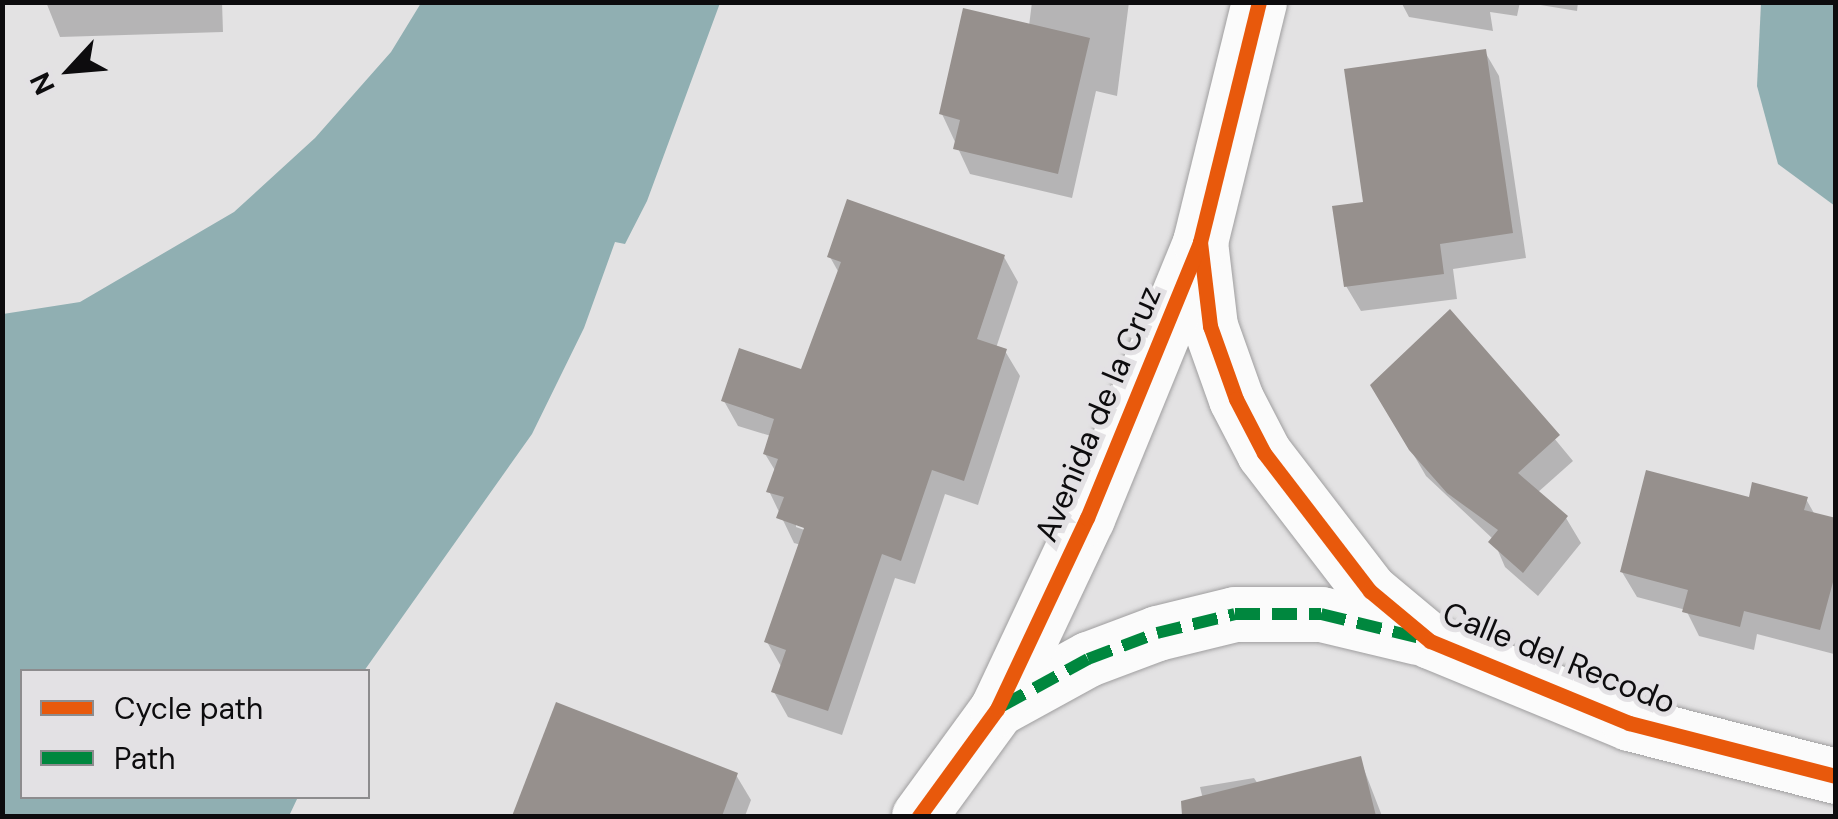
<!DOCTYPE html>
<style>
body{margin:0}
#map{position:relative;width:1838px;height:819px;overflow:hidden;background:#e3e2e3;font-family:"DM Sans",sans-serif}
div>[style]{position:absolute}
.water>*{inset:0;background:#90afb2}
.shadow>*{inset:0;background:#0003}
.building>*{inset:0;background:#96908d}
.roads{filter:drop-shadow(0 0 2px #9f9e9f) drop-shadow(0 0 2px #9f9e9f)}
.minor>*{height:55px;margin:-27.5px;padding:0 27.5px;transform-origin:27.5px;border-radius:27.5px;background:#fbfbfb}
.quiet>*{height:12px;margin-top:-6px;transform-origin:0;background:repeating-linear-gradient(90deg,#00873e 0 25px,transparent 0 37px)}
.cycleway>*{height:15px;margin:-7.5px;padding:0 7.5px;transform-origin:7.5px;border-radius:7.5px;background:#e8590c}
span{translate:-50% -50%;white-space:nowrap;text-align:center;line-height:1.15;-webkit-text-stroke:10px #e3e1e4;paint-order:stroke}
.street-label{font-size:32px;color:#0d0c0e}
.frame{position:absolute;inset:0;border:5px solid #0d0c0e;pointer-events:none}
.legend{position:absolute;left:20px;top:669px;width:350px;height:130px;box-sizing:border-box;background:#e3e1e4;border:2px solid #8d8c8e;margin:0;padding:12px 18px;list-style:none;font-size:30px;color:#0d0c0e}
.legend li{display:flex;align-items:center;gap:20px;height:50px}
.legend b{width:50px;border:2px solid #8d8c8e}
.north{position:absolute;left:20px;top:20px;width:100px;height:100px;-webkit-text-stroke:8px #e3e1e4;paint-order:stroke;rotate:244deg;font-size:28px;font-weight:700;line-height:40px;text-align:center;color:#0d0c0e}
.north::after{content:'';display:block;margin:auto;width:35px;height:45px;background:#0d0c0e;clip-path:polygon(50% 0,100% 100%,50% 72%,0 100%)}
</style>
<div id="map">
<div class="water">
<i style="clip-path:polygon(421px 3px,720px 3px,647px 201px,625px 244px,615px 242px,584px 328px,532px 434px,364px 671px,22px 672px,22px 796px,298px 797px,289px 816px,3px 816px,3px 314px,80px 302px,234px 212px,315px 138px,391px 52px)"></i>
<i style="clip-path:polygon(1761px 3px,1835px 3px,1835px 206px,1778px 164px,1757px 86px)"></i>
</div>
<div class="shadow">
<i style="clip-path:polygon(46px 2px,222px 2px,223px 32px,60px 37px)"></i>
<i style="clip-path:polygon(1032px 2px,1129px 2px,1117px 96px,1096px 91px,1072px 198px,970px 174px,942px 114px,1029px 26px)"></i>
<i style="clip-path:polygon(1401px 2px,1520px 2px,1517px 16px,1490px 12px,1493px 31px,1409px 17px)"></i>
<i style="clip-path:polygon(1522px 2px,1578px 2px,1577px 11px)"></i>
<i style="clip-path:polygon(1485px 52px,1499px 76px,1526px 258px,1453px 269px,1457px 299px,1361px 311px,1346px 286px,1366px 204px)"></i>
<i style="clip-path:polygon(evenodd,830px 257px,1004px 257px,1018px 282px,996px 348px,1005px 351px,1020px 376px,978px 505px,945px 494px,915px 584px,895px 578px,842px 735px,788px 717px,774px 692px,782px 668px,767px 642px,801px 545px,794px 543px,769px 491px,776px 472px,765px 454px,771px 436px,738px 426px,724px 401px,803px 372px,839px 273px,830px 257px,796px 522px,816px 534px,796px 527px,796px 522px)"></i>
<i style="clip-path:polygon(1450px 312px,1573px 461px,1537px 493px,1566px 518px,1581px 543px,1538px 596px,1505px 567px,1493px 539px,1426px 476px,1373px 385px)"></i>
<i style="clip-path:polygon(1806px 499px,1815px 515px,1836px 520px,1834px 654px,1757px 634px,1754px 650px,1699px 636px,1686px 610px,1637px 597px,1622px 572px,1751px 500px)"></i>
<i style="clip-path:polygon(557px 705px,736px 775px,751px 800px,745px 816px,515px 816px)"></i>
<i style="clip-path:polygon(1360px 759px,1382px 816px,1207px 816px,1200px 787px,1254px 778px,1258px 784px)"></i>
</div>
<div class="building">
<i style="clip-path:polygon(963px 8px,1090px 38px,1058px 174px,953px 149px,960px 120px,939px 114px)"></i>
<i style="clip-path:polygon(1486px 49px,1513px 233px,1440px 244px,1444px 274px,1344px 287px,1332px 206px,1363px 202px,1344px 69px)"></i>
<i style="clip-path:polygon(847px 199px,1005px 255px,977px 339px,1007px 349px,964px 481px,932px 470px,901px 561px,882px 554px,828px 711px,771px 692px,786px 650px,764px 642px,804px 528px,776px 518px,784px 497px,766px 492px,778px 459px,763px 454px,774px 419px,721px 401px,739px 348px,801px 369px,841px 262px,827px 257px)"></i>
<i style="clip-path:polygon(1450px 309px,1560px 435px,1518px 473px,1568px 516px,1523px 573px,1488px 542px,1498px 530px,1447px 493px,1409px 450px,1370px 385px)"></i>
<i style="clip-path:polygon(1646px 470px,1749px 497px,1752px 482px,1808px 497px,1804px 510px,1836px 518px,1836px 571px,1820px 630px,1744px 611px,1740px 627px,1682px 612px,1688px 590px,1620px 572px)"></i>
<i style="clip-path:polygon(556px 702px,738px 773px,722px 816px,512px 816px)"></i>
<i style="clip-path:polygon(1361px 756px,1376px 816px,1182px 816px,1181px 801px)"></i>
</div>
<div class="roads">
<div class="minor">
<i style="left:1200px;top:242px;width:85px;rotate:83.2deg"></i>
<i style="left:1210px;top:326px;width:77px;rotate:70.4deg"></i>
<i style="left:1236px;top:399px;width:61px;rotate:62.6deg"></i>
<i style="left:1264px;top:453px;width:174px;rotate:52.5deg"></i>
<i style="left:1370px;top:591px;width:78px;rotate:39.8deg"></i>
<i style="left:1430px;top:641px;width:215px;rotate:22.4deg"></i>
<i style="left:1629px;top:723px;width:214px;rotate:14.4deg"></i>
<i style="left:997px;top:709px;width:104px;rotate:-28.8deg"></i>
<i style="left:1088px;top:659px;width:74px;rotate:-20.6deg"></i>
<i style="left:1157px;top:633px;width:80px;rotate:-13.7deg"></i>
<i style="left:1235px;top:614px;width:86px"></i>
<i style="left:1321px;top:614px;width:99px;rotate:13.5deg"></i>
<i style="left:919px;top:816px;width:132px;rotate:-53.9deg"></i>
<i style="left:997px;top:709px;width:211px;rotate:-64.8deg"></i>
<i style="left:1087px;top:518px;width:298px;rotate:-67.7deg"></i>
<i style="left:1200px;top:242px;width:247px;rotate:-76.2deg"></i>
</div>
</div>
<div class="quiet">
<i style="left:1002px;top:706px;width:98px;rotate:-28.7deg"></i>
<i style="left:1088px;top:659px;width:74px;rotate:-20.6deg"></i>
<i style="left:1157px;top:633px;width:80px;rotate:-13.7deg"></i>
<i style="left:1235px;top:614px;width:86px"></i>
<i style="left:1321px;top:614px;width:102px;rotate:13.6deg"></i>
</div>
<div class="cycleway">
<i style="left:1200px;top:242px;width:85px;rotate:83.2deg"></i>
<i style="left:1210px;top:326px;width:77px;rotate:70.4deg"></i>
<i style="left:1236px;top:399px;width:61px;rotate:62.6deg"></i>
<i style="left:1264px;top:453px;width:174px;rotate:52.5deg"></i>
<i style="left:1370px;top:591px;width:78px;rotate:39.8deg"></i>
<i style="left:1430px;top:641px;width:215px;rotate:22.4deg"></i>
<i style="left:1629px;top:723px;width:214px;rotate:14.4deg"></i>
<i style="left:919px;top:816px;width:132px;rotate:-53.9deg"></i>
<i style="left:997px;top:709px;width:211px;rotate:-64.8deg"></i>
<i style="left:1087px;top:518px;width:298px;rotate:-67.7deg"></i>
<i style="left:1200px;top:242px;width:247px;rotate:-76.2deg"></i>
</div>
<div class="street-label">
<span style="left:1098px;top:414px;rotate:-67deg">Avenida de la Cruz</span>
<span style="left:1559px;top:658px;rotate:22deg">Calle del Recodo</span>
</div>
<div class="frame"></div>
<ul class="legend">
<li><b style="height:12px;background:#e8590c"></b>Cycle path</li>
<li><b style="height:12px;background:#00873e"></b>Path</li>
</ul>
<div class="north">N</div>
</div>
